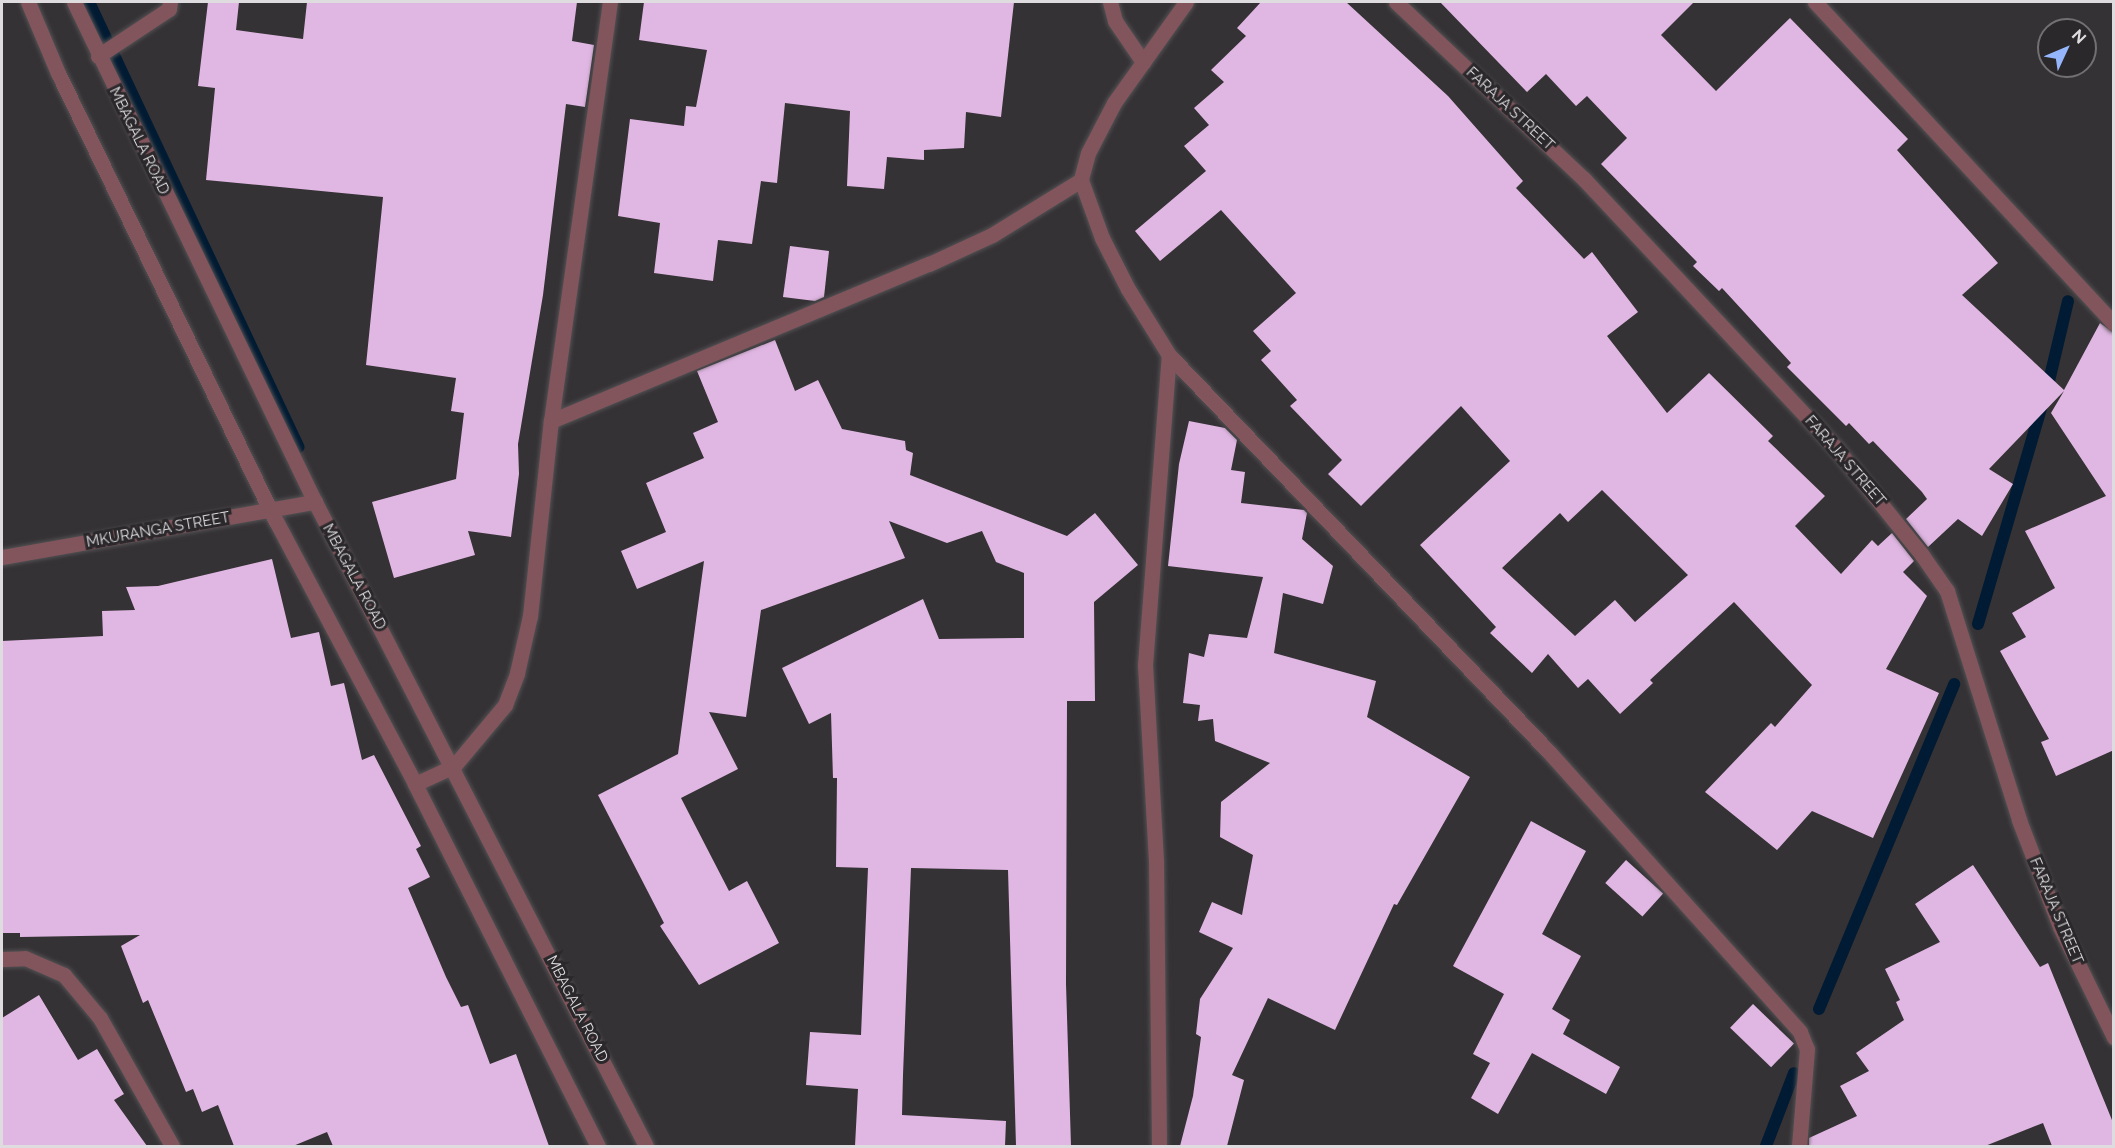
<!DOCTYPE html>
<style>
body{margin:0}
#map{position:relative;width:2115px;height:1148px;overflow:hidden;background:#353235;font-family:Raleway,sans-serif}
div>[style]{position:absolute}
.stream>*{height:12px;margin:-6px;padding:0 6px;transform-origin:6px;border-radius:6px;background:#001b33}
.building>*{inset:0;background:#e0b7e3;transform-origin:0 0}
.roads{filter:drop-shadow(0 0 2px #535153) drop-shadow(0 0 2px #535153)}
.minor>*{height:15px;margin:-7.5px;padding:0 7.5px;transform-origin:7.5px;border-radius:7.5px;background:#82555d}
span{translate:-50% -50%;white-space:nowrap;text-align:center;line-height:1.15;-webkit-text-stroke:6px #2b282b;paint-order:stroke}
.street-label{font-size:15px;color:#dedcde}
.frame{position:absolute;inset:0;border:3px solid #dedcde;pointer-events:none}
.north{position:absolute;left:2037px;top:18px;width:60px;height:60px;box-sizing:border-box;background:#2b282b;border:2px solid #737073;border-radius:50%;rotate:46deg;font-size:16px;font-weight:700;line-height:24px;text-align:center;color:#dedcde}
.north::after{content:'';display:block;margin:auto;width:21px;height:27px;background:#95b6fd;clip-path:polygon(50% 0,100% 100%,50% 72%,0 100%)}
</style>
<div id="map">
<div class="stream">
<i style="left:89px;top:2px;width:492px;rotate:64.8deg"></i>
<i style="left:1978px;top:624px;width:253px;rotate:-73.7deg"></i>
<i style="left:2049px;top:381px;width:82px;rotate:-76.6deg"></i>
<i style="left:1819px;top:1009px;width:352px;rotate:-67.4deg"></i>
<i style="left:1766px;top:1146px;width:78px;rotate:-69deg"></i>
</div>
<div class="building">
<i style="clip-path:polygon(208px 2px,239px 2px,236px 30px,303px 39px,307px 2px,577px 2px,572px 41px,594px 45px,585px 107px,566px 104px,543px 295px,518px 444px,519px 474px,511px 537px,468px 531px,475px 555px,394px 578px,372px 502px,456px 479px,464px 413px,451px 411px,456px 378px,366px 365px,383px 197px,206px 180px,215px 88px,198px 86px)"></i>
<i style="clip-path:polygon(644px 2px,1014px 2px,1001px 117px,966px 112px,964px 148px,924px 150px,924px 160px,887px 157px,884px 189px,847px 186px,850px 111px,785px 103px,777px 183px,761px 181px,752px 244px,718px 240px,713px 281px,654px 273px,660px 223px,618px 216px,630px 119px,684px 126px,686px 106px,696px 107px,707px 50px,639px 40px)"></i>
<i style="clip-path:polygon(evenodd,1261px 2px,1346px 2px,1448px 96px,1523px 181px,1516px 188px,1584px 259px,1592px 252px,1638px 312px,1607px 336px,1667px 413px,1709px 373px,1773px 436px,1768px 441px,1825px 496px,1795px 526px,1841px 574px,1872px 540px,1878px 546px,1892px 533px,1914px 561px,1903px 572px,1927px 596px,1886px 669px,1939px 693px,1873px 838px,1812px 811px,1777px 850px,1705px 792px,1771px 723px,1775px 727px,1812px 685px,1734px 602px,1650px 680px,1653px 683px,1620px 714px,1588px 679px,1578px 688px,1548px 654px,1532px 673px,1490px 633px,1496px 627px,1420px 545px,1510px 461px,1461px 406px,1361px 506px,1328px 474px,1342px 460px,1290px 406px,1297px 400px,1261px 360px,1271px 351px,1253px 331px,1296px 293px,1221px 210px,1160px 261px,1135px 231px,1206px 171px,1184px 146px,1209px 125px,1194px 108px,1224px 82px,1211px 70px,1246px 36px,1237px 28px,1261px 2px,1602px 490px,1688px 575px,1635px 622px,1615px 600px,1575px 636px,1502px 568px,1560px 513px,1568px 522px,1602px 490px)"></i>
<i style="clip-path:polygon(1440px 2px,1694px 2px,1661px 35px,1716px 91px,1790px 18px,1908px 139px,1897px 150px,1998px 263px,1962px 295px,2064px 390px,2100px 323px,2114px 333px,2114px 750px,2056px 776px,2041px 742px,2049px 739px,2000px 651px,2026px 637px,2012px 613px,2055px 588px,2025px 531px,2106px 496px,2051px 413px,2064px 391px,1989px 469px,2013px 484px,1982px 536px,1958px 519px,1928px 547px,1906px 519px,1927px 499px,1922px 492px,1873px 441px,1869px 444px,1849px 423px,1846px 426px,1787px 367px,1791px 363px,1722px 288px,1719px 291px,1693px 266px,1697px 262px,1601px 164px,1627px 138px,1587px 96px,1576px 106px,1546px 74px,1527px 92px)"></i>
<i style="clip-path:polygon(790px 246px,829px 251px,824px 297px,815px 301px,783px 297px)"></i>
<i style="clip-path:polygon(775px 340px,795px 391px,818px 380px,842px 429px,905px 441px,906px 450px,913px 453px,910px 475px,1067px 536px,1095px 513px,1138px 565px,1094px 602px,1095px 701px,1067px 701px,1066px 984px,1071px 1146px,1016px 1146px,1008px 870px,911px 868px,903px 1075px,902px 1115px,1006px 1121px,1005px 1146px,855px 1146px,858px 1089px,806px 1085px,810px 1032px,861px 1035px,868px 868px,836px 867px,837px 778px,833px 778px,831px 713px,809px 724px,782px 668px,923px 599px,939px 639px,1024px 638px,1024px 573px,996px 562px,982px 531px,947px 543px,889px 521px,905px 558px,761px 610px,746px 717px,709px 712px,738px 769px,681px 798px,729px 891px,747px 881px,779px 943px,699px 985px,660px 926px,664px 923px,598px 795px,678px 754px,704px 561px,637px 589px,621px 551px,666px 532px,646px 483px,704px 458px,693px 433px,718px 422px,697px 371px)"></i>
<i style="clip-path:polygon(1189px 421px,1225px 428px,1237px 440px,1231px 470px,1245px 472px,1241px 503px,1304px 510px,1307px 513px,1302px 539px,1333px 566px,1323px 604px,1283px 593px,1274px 653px,1376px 681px,1367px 717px,1470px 777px,1397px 905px,1394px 904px,1335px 1030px,1268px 998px,1232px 1075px,1244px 1080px,1227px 1146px,1180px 1146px,1193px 1096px,1201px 1037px,1196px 1034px,1200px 999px,1233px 948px,1199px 932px,1212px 902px,1242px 915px,1253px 855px,1220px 837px,1221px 802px,1270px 763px,1215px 741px,1213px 719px,1198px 721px,1200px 705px,1183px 703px,1189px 653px,1204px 657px,1209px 634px,1247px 638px,1263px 577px,1168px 566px,1179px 464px)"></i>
<i style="clip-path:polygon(272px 559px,291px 638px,319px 632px,331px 686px,344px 683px,362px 760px,374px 755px,421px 846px,416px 849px,430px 877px,408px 888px,446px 977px,461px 1007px,468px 1005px,490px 1064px,516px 1054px,549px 1146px,333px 1146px,327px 1132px,293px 1146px,234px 1146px,218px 1105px,202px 1112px,193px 1089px,186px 1092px,148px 1000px,143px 1003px,121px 946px,140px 935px,20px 937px,20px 933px,2px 933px,2px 641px,103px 636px,102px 611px,135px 610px,126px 587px,158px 586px)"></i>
<i style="clip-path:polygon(1531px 821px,1586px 851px,1542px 934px,1581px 956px,1552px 1009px,1570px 1020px,1563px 1034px,1620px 1067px,1606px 1094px,1532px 1053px,1498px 1114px,1471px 1098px,1490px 1063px,1473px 1054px,1504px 994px,1453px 966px)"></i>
<i style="left:1626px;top:860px;width:50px;height:31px;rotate:42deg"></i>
<i style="clip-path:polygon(1973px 865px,2040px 967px,2048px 963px,2114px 1125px,2114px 1146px,2052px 1146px,2043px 1123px,1985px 1146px,1809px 1146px,1809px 1138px,1857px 1116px,1840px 1086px,1869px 1071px,1856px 1053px,1904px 1020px,1896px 1002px,1900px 1000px,1885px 969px,1940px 942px,1915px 904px)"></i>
<i style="clip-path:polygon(39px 995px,78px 1060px,97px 1049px,124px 1094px,114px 1100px,147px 1146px,2px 1146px,2px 1018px)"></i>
<i style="left:1753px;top:1004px;width:57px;height:33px;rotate:44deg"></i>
</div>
<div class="roads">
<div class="minor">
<i style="left:28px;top:2px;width:77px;rotate:67.1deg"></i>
<i style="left:58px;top:73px;width:498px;rotate:64.1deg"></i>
<i style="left:276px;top:521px;width:297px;rotate:62.1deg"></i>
<i style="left:415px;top:784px;width:406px;rotate:63.2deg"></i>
<i style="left:74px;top:2px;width:555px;rotate:64.27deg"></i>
<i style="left:315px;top:502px;width:724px;rotate:62.8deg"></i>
<i style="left:1110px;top:2px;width:20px;rotate:75deg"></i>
<i style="left:1115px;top:21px;width:50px;rotate:55.7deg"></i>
<i style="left:1186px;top:2px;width:124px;rotate:125.5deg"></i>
<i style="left:1114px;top:103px;width:56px;rotate:117.5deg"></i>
<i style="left:1088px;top:153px;width:28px;rotate:105deg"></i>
<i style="left:1081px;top:180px;width:62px;rotate:70.1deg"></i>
<i style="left:1102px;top:238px;width:57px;rotate:63deg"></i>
<i style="left:1128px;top:289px;width:78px;rotate:58.2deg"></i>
<i style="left:1169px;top:355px;width:550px;rotate:46.25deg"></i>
<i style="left:1549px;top:752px;width:376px;rotate:48.1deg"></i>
<i style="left:1800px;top:1032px;width:18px;rotate:68deg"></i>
<i style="left:1807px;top:1049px;width:97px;rotate:94.7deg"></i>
<i style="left:1396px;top:2px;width:258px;rotate:43.3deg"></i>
<i style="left:1584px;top:179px;width:367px;rotate:46.9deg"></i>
<i style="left:1835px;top:447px;width:139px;rotate:51.1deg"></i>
<i style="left:1922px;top:555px;width:44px;rotate:55.2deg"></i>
<i style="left:1947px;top:591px;width:240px;rotate:72.5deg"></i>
<i style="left:2019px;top:820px;width:115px;rotate:69deg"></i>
<i style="left:2060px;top:927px;width:123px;rotate:63.9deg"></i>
<i style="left:1815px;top:2px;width:439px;rotate:47.1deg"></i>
<i style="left:98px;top:56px;width:85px;rotate:-33.5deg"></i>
<i style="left:169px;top:9px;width:7px;rotate:-82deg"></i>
<i style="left:551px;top:421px;width:409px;rotate:-22.6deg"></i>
<i style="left:929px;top:264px;width:69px;rotate:-24.7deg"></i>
<i style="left:992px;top:235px;width:105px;rotate:-31.7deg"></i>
<i style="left:2px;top:557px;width:318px;rotate:-10deg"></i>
<i style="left:415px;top:784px;width:43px;rotate:-24.8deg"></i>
<i style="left:454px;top:766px;width:80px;rotate:-50.1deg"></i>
<i style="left:505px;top:705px;width:34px;rotate:-69deg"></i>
<i style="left:517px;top:673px;width:58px;rotate:-77.2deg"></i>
<i style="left:530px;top:616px;width:196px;rotate:-83.9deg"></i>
<i style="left:551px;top:421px;width:423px;rotate:-82deg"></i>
<i style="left:2px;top:959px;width:23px;rotate:-2deg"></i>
<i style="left:25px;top:958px;width:43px;rotate:23.6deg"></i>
<i style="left:64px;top:975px;width:56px;rotate:50.1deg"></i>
<i style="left:100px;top:1018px;width:147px;rotate:60.6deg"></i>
<i style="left:1159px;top:1146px;width:285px;rotate:-90.6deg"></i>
<i style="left:1156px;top:861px;width:196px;rotate:-93.2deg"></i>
<i style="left:1145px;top:665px;width:311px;rotate:-85.6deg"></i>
</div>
</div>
<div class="street-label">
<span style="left:1510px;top:109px;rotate:43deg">FARAJA STREET</span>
<span style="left:139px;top:141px;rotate:64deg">MBAGALA ROAD</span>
<span style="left:1845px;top:461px;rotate:49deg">FARAJA STREET</span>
<span style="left:158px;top:530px;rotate:-10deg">MKURANGA STREET</span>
<span style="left:354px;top:577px;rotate:62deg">MBAGALA ROAD</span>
<span style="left:2056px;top:911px;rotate:67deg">FARAJA STREET</span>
<span style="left:577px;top:1009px;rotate:63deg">MBAGALA ROAD</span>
</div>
<div class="frame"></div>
<div class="north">N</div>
</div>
